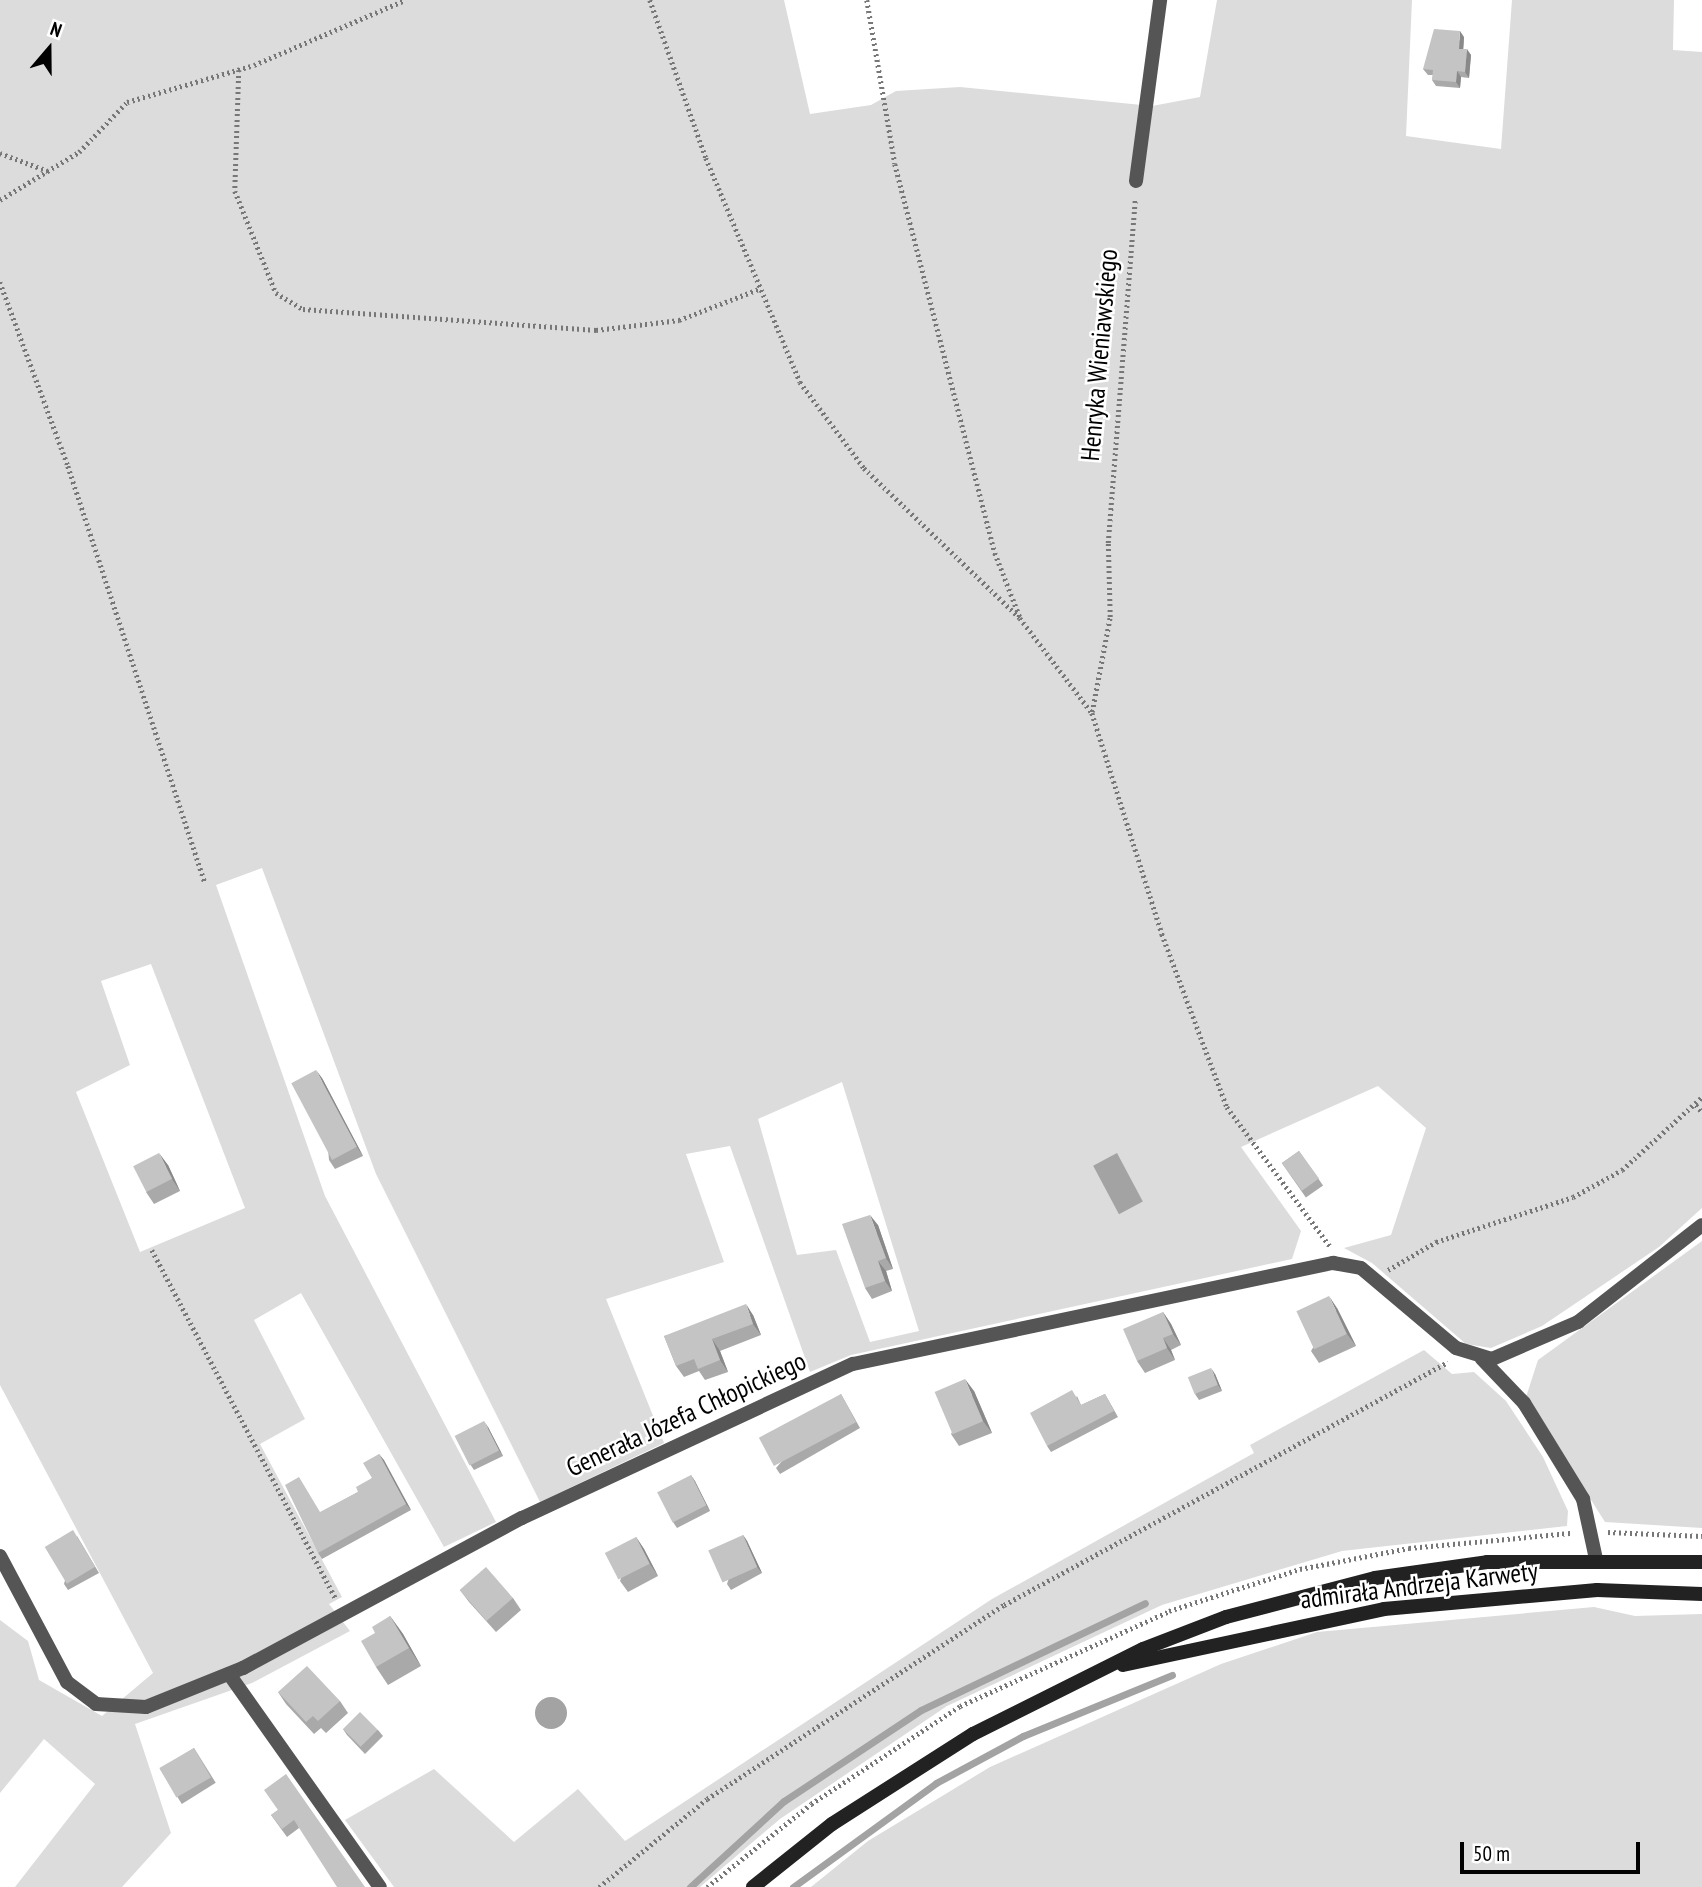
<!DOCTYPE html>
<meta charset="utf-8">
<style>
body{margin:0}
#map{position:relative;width:1702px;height:1887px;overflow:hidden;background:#fff;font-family:"PT Sans Narrow",sans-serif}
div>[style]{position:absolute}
.green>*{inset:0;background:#dcdcdc}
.water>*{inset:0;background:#a3a3a3;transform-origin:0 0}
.round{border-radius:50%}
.stream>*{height:7px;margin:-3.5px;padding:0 3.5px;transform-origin:3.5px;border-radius:3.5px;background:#a3a3a3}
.path>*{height:4.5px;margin-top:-2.25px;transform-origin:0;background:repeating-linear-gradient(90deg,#777 0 2px,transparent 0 5.5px)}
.service>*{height:14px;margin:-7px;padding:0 7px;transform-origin:7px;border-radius:7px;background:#555}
.minor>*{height:14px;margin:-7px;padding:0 7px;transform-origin:7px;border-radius:7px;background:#555}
.secondary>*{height:14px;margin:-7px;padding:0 7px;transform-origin:7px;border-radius:7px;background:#222}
.wall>*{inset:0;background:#a9a9a9;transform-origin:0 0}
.shaded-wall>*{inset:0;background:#898989}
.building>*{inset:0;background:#c4c4c4;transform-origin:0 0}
span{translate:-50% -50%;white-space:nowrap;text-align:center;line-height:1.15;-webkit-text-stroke:5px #fff;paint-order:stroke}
.street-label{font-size:26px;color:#000}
.north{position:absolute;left:14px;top:14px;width:70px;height:70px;-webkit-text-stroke:5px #fff;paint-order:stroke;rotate:20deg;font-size:19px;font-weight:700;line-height:28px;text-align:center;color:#000}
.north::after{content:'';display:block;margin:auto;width:24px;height:32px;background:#000;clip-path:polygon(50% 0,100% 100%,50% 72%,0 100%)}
.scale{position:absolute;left:1460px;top:1842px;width:180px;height:32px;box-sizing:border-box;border:4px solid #000;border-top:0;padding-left:9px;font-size:21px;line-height:24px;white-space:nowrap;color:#000;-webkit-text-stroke:5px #fff;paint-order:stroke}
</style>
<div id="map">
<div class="green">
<i style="clip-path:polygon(evenodd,0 0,784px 0,810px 114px,871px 105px,896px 91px,960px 87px,1152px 106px,1200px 97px,1217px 0,1412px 0,1406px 136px,1501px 149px,1512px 0,1674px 0,1673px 50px,1702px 52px,1702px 1208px,1659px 1247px,1542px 1326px,1491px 1348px,1466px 1344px,1372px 1263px,1344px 1248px,1391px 1235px,1426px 1128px,1378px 1086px,1241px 1147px,1301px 1231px,1292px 1259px,851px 1355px,810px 1372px,730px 1146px,686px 1154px,724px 1262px,606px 1299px,664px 1443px,540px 1502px,376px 1174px,262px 868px,216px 885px,325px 1196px,496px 1522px,444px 1547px,301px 1293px,254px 1320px,305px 1419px,260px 1444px,342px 1597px,329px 1604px,350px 1631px,252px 1683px,135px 1724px,171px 1833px,122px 1887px,15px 1887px,95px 1784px,44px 1739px,0 1793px,0 1620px,28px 1641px,39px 1680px,102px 1716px,153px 1673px,0 1385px,0 0,151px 964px,245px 1208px,140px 1252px,76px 1092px,130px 1065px,101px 981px,151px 964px,0 0,842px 1082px,919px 1331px,870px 1342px,836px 1250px,797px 1255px,758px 1119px,842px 1082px)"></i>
<i style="clip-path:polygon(1702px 1241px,1702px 1528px,1605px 1522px,1526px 1397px,1538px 1360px)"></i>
<i style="clip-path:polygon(1424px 1350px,1452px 1374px,1474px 1372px,1506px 1401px,1543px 1457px,1568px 1511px,1567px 1526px,1342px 1551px,1162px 1605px,947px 1706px,780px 1819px,700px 1887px,394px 1887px,345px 1820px,434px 1769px,514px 1842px,578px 1789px,625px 1841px,992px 1599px,1254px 1453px,1250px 1445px)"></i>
<i style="clip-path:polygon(1594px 1607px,1635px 1616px,1702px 1614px,1702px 1887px,811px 1887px,868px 1841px,990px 1767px,1221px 1664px,1317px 1632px)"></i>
</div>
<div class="water">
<i style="left:1117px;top:1153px;width:55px;height:27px;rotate:62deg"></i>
<i class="round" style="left:535px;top:1697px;width:32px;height:32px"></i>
</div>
<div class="stream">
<i style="left:690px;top:1887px;width:127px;rotate:-42.5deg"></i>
<i style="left:784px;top:1801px;width:164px;rotate:-33.6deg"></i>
<i style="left:921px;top:1710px;width:248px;rotate:-25.5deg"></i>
<i style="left:793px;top:1887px;width:177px;rotate:-36deg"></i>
<i style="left:936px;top:1783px;width:99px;rotate:-28.4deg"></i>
<i style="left:1023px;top:1736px;width:161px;rotate:-22.3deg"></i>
</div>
<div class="path">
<i style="left:650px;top:0;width:168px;rotate:70.5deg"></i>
<i style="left:706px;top:158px;width:243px;rotate:67.2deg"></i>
<i style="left:800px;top:382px;width:107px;rotate:53.3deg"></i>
<i style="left:864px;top:468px;width:216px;rotate:43.9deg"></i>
<i style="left:1020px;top:618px;width:119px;rotate:52.8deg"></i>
<i style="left:1092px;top:713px;width:232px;rotate:72.4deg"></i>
<i style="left:1162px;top:934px;width:185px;rotate:69.4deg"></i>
<i style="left:1227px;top:1107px;width:173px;rotate:53.5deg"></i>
<i style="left:867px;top:0;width:166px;rotate:80.3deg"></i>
<i style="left:895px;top:164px;width:402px;rotate:75.6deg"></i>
<i style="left:995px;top:553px;width:69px;rotate:68.7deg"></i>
<i style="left:239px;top:70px;width:121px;rotate:91.9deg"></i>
<i style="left:235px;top:191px;width:110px;rotate:68.1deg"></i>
<i style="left:276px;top:293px;width:31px;rotate:31deg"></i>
<i style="left:303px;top:309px;width:294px;rotate:4.1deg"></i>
<i style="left:596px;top:330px;width:84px;rotate:-6.9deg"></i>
<i style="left:679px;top:320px;width:86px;rotate:-21.2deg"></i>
<i style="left:0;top:153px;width:51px;rotate:20.6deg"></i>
<i style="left:0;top:200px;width:92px;rotate:-31.3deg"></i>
<i style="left:79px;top:152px;width:69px;rotate:-46.2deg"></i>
<i style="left:127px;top:102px;width:132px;rotate:-16.2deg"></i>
<i style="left:254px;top:65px;width:164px;rotate:-23.3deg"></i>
<i style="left:0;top:282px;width:196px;rotate:69.7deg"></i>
<i style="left:68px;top:466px;width:439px;rotate:71.8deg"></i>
<i style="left:1092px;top:712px;width:97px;rotate:-79.3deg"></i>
<i style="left:1110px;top:617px;width:74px;rotate:-91.5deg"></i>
<i style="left:1108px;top:543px;width:345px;rotate:-85.5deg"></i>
<i style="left:1696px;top:1105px;width:9px;rotate:49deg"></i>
<i style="left:152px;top:1250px;width:395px;rotate:62.2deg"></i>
<i style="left:1388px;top:1270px;width:56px;rotate:-30.3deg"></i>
<i style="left:1436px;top:1242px;width:144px;rotate:-18.2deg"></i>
<i style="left:1573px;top:1197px;width:56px;rotate:-28.9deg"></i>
<i style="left:1622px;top:1170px;width:108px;rotate:-42.4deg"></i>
<i style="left:1608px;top:1532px;width:94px;rotate:2.4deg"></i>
<i style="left:599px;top:1887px;width:139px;rotate:-39.2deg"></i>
<i style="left:707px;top:1799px;width:355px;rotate:-33.2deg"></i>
<i style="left:1004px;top:1605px;width:506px;rotate:-28.69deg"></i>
<i style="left:707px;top:1887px;width:133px;rotate:-38.6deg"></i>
<i style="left:811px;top:1804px;width:178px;rotate:-33.3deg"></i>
<i style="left:960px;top:1706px;width:230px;rotate:-24.4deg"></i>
<i style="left:1169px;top:1611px;width:138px;rotate:-17.8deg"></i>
<i style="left:1300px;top:1569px;width:111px;rotate:-10.9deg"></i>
<i style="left:1409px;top:1548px;width:164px;rotate:-5.3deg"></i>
</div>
<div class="service">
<i style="left:1482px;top:1359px;width:61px;rotate:46.3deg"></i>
<i style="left:1524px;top:1403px;width:113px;rotate:58.4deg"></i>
<i style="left:1583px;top:1499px;width:61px;rotate:77.8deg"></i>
<i style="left:229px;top:1674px;width:261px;rotate:54.7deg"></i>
</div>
<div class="minor">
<i style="left:1136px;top:181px;width:183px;rotate:-82.4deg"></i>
<i style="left:0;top:1556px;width:143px;rotate:62deg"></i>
<i style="left:67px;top:1682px;width:36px;rotate:37deg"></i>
<i style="left:96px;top:1704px;width:50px;rotate:3.4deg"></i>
<i style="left:146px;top:1707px;width:105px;rotate:-21.9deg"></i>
<i style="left:243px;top:1668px;width:317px;rotate:-28.3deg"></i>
<i style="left:522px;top:1518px;width:365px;rotate:-25deg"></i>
<i style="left:853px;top:1364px;width:491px;rotate:-11.9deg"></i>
<i style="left:1333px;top:1263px;width:28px;rotate:10deg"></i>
<i style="left:1361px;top:1268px;width:124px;rotate:40.1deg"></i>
<i style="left:1456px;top:1348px;width:38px;rotate:17deg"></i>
<i style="left:1492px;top:1359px;width:94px;rotate:-23.3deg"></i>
<i style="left:1578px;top:1322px;width:157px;rotate:-38deg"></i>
</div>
<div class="secondary">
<i style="left:1123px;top:1665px;width:267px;rotate:-12.1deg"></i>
<i style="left:1384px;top:1609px;width:214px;rotate:-5.1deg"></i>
<i style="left:1597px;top:1590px;width:105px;rotate:2.2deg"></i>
<i style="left:753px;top:1887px;width:101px;rotate:-38.6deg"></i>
<i style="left:832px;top:1824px;width:167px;rotate:-32.6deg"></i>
<i style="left:973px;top:1734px;width:190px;rotate:-26.6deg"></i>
<i style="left:1143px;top:1649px;width:89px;rotate:-21.1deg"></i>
<i style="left:1226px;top:1617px;width:154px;rotate:-14.7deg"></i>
<i style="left:1375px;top:1578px;width:113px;rotate:-8.1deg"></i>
<i style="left:1487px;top:1562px;width:215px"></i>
</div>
<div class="wall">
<i style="clip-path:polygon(1464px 37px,1463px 49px,1471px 55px,1469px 78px,1461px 77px,1460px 88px,1436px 86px,1432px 80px,1433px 75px,1428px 75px,1423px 69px)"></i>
<i style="clip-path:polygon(322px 1078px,363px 1156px,335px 1169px,329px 1160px)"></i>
<i style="left:1299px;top:1151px;width:42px;height:21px;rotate:55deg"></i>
<i style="clip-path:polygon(168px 1165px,180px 1191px,154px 1204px,146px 1192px)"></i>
<i style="clip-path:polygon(878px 1225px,893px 1269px,886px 1271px,892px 1291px,872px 1299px,865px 1288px)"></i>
<i style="clip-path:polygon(1337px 1308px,1356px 1346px,1319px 1363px,1311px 1351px)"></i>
<i style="clip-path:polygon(1163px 1312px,1171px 1324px,1181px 1345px,1171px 1350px,1175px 1360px,1145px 1373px,1137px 1361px)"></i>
<i style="clip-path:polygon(753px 1315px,761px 1335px,720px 1351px,728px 1372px,705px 1380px,699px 1371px,684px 1377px,676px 1366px,664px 1336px)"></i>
<i style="clip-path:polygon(1215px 1374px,1222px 1391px,1199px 1400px,1195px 1394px)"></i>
<i style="clip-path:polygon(974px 1391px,992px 1433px,959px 1446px,951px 1434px)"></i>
<i style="clip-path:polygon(841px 1394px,860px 1428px,780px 1474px,776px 1468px)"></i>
<i style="clip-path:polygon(1105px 1394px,1118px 1417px,1051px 1452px,1047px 1446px,1077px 1396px,1081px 1405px)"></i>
<i style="clip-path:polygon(488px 1427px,503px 1456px,474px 1470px,470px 1464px)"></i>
<i style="clip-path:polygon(379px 1454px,411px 1510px,322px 1559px,318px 1553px,321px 1512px,358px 1492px,372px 1478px)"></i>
<i style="clip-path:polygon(691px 1475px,710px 1511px,677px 1528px,673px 1522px)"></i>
<i style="clip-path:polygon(743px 1535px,747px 1541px,762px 1573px,731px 1590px,727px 1584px)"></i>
<i style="clip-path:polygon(77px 1536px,99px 1573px,68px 1590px,64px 1584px)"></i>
<i style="clip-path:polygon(636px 1537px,644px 1549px,658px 1576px,628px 1592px,620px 1581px)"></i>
<i style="clip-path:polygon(460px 1590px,513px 1598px,521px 1610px,496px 1632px,469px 1602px)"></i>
<i style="clip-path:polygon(390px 1616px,403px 1634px,421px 1666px,388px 1685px,376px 1667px,375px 1633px)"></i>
<i style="clip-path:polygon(278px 1692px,340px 1701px,348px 1713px,326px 1733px,321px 1728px,314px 1734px,286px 1704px)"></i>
<i style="clip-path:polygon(343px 1729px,378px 1730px,383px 1736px,365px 1754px,347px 1735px)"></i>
<i style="left:194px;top:1748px;width:41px;height:40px;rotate:58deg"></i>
<i style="clip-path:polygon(286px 1774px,299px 1828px,287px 1837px,271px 1815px,278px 1810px)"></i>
</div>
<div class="shaded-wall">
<i style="clip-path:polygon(1460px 31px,1464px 37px,1463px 55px,1459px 49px)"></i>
<i style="clip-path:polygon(1467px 49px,1471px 55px,1469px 78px,1465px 72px)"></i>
<i style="clip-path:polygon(1457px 71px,1461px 77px,1460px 88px,1456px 82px)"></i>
<i style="clip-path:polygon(316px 1070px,322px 1078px,363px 1156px,357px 1147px)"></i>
<i style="clip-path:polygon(159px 1153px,168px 1165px,180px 1191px,172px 1179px)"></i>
<i style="clip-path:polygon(870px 1215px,878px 1225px,893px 1269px,886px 1258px)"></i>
<i style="clip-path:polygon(878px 1261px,886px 1271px,892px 1291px,885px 1281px)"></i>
<i style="clip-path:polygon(1329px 1296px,1337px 1308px,1356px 1346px,1347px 1334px)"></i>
<i style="clip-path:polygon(746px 1304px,753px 1315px,761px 1335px,753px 1324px)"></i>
<i style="clip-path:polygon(1163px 1312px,1171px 1324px,1181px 1345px,1173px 1334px)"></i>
<i style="clip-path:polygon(1163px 1338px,1171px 1350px,1175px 1360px,1167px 1348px)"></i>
<i style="clip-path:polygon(712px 1339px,720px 1351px,728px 1372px,720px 1360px)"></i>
<i style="clip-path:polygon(1211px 1368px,1215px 1374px,1222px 1391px,1218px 1385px)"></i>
<i style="clip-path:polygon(965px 1379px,974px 1391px,992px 1433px,983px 1421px)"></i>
<i style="clip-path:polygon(484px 1421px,488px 1427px,503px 1456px,499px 1450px)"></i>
<i style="clip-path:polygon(379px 1454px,384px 1460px,411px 1510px,406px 1504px)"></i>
<i style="clip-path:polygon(691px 1475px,695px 1481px,710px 1511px,706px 1505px)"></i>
<i style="clip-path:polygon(743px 1535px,747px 1541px,762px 1573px,757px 1567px)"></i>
<i style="clip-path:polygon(636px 1537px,644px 1549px,658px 1576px,650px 1564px)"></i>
<i style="clip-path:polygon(390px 1616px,403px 1634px,421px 1666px,409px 1648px)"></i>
</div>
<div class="building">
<i style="clip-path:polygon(1434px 29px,1460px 31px,1459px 49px,1467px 49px,1465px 72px,1457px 71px,1456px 82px,1432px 80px,1433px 70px,1423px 69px)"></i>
<i style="left:316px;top:1070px;width:87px;height:28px;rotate:62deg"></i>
<i style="left:1299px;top:1151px;width:34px;height:21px;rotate:54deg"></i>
<i style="left:159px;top:1153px;width:29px;height:29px;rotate:63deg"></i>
<i style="clip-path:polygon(870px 1215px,886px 1258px,878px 1261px,885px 1281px,865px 1288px,842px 1224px)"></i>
<i style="left:1329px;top:1296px;width:42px;height:36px;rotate:65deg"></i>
<i style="clip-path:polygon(746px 1304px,753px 1324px,712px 1339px,720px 1360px,698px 1369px,694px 1359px,676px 1366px,664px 1336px)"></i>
<i style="clip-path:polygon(1163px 1312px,1173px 1334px,1163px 1338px,1167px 1348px,1137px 1361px,1123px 1329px)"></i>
<i style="left:1211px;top:1368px;width:18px;height:25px;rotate:68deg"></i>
<i style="left:965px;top:1379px;width:46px;height:33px;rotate:67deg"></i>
<i style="clip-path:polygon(1072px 1390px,1081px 1405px,1105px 1394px,1114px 1411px,1047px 1446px,1030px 1413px)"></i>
<i style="left:841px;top:1394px;width:32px;height:93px;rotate:62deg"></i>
<i style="left:484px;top:1421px;width:33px;height:33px;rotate:63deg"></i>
<i style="clip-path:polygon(379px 1454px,406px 1504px,318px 1553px,285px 1485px,299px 1477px,320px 1512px,358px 1492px,356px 1487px,372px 1478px,363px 1463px)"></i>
<i style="left:691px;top:1475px;width:34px;height:38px;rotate:63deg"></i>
<i style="left:73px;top:1530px;width:43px;height:33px;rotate:59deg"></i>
<i style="left:743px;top:1535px;width:35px;height:38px;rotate:66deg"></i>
<i style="left:636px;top:1537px;width:30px;height:35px;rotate:63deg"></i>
<i style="left:486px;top:1567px;width:41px;height:35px;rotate:49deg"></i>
<i style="clip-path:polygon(390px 1616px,409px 1648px,376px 1667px,361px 1641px,375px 1633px,372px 1627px)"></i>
<i style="clip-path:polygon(307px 1666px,340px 1701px,318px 1721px,313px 1716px,306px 1722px,278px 1692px)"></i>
<i style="left:360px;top:1712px;width:25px;height:24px;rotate:45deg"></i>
<i style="left:194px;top:1748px;width:34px;height:40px;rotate:60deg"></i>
<i style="clip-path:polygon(286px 1774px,365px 1887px,337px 1887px,294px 1820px,282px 1829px,271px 1815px,278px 1810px,264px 1790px)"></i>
</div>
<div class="street-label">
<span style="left:1099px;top:355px;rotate:-85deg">Henryka Wieniawskiego</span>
<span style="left:686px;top:1414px;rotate:-25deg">Generała Józefa Chłopickiego</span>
<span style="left:1419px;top:1585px;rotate:-7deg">admirała Andrzeja Karwety</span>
</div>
<div class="north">N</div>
<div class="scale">50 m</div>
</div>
